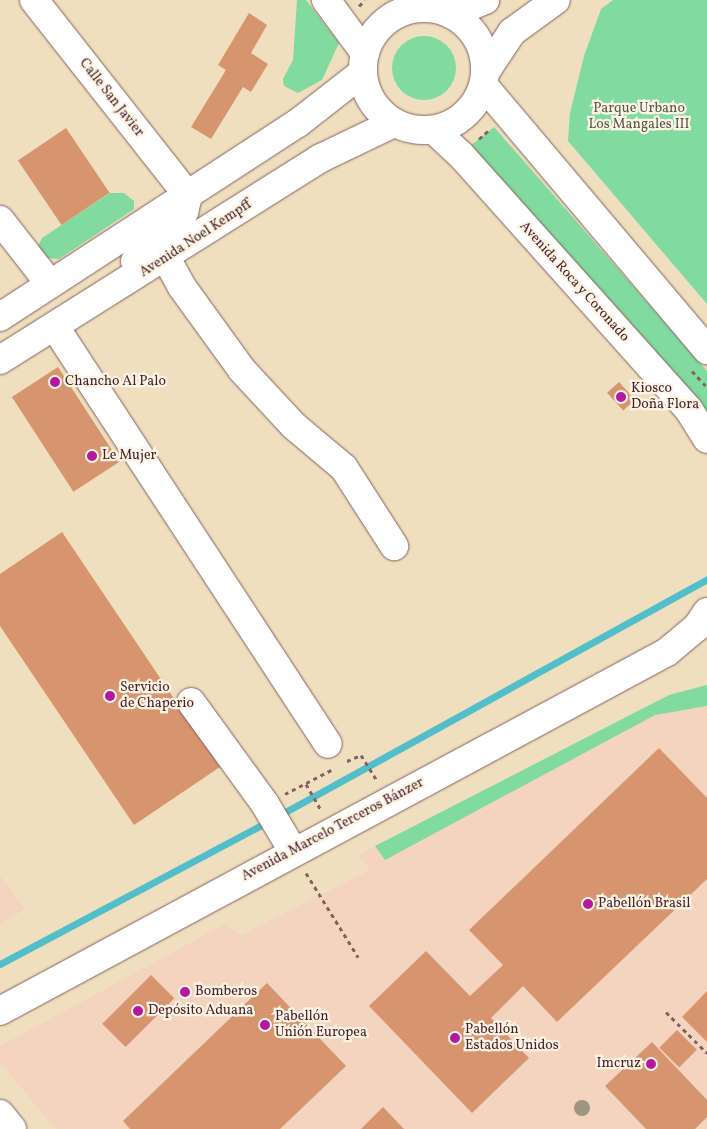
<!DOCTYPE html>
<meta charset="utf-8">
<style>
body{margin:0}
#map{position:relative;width:707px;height:1129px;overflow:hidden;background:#efdfbf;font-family:Vollkorn,serif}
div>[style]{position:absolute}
.built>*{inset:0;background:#f4d3bf}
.green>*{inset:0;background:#81daa0}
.round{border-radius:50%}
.stream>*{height:7px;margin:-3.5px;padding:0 3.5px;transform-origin:3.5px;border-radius:3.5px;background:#51bec9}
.building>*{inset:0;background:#d6956f;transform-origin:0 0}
.path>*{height:3px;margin-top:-1.5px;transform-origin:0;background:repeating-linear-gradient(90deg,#84625f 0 4px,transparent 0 8px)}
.roads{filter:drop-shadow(0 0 1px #84625f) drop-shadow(0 0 1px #84625f)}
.minor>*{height:28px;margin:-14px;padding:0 14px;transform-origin:14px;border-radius:14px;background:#fff}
.major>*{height:28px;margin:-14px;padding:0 14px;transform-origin:14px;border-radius:14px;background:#fff}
.major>.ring{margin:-14px;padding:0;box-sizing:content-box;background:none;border:28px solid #fff;border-radius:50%}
.trees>*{width:16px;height:16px;margin:-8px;border-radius:50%;background:#9d9481}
.dots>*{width:14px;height:14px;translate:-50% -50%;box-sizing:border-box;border:2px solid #fcf5e5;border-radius:50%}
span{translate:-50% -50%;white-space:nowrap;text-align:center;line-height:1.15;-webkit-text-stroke:4.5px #fcf5e5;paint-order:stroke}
.street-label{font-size:14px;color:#4a1f2b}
.park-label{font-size:14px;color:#5a574e}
.poi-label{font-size:14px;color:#4a1f2b}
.left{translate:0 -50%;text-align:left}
.right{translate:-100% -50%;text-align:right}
</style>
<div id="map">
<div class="built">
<i style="clip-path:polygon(707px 685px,707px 1129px,55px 1129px,0 1062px,0 1046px,225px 924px,241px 935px,370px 870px,359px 855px,669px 695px)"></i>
<i style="clip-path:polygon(0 876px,25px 909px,0 924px)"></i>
</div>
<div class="green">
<i style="clip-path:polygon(297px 0,306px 0,339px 43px,322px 80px,298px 93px,284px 86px,283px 79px,293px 60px)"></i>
<i style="clip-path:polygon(613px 0,707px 0,707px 304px,568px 141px,570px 113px,584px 56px,601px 9px)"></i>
<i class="round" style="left:392px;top:36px;width:64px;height:64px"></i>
<i style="clip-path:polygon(494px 127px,707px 371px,707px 416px,469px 147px)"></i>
<i style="clip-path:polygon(110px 193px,124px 193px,134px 201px,134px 209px,59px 259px,46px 258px,38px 246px,42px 238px)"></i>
<i style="clip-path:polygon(707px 685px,707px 706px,655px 715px,385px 860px,375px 846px,669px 695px)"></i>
</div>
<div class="stream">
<i style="left:278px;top:816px;width:490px;rotate:-28.9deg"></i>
<i style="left:0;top:964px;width:305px;rotate:-28deg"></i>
</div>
<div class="building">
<i style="clip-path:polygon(249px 13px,267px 25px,251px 53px,268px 64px,251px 92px,243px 87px,211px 139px,191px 127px,226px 70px,218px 65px)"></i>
<i style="left:66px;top:128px;width:78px;height:58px;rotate:56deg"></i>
<i style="left:58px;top:367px;width:113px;height:55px;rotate:57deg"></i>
<i style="left:619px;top:382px;width:24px;height:16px;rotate:48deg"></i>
<i style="clip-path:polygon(62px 532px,220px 767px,134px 825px,0 626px,0 574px)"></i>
<i style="clip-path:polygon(659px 748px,707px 798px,707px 879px,557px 1022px,523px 986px,491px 1018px,529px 1058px,472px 1113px,369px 1006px,426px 951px,470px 996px,503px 965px,469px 930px)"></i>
<i style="left:151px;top:975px;width:33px;height:69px;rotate:45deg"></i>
<i style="clip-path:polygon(267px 983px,346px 1066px,280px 1129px,130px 1129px,123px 1121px)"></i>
<i style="clip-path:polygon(707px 991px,707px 1042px,682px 1017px)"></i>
<i style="left:677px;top:1030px;width:28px;height:25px;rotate:45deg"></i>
<i style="clip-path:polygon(652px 1042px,707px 1100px,707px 1117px,695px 1129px,646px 1129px,605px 1086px)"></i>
<i style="clip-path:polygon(383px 1107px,404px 1129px,361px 1129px)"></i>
</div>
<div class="path">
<i style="left:359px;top:6px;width:8px;rotate:-45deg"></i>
<i style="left:479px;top:139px;width:13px;rotate:-42deg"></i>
<i style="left:692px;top:371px;width:22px;rotate:47deg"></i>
<i style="left:347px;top:761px;width:15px;rotate:-23deg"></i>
<i style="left:361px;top:755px;width:31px;rotate:58deg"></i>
<i style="left:306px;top:784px;width:30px;rotate:60deg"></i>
<i style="left:285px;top:794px;width:54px;rotate:-27.5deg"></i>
<i style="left:306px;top:873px;width:99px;rotate:58.2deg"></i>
<i style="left:666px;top:1012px;width:58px;rotate:45deg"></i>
</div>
<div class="roads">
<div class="minor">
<i style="left:34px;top:0;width:249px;rotate:51.8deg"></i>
<i style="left:422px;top:8px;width:9px;rotate:-69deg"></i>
<i style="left:0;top:220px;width:81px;rotate:52deg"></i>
<i style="left:166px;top:258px;width:33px;rotate:61deg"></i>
<i style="left:182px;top:287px;width:102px;rotate:54.1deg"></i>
<i style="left:242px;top:370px;width:76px;rotate:47.1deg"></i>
<i style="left:294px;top:426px;width:65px;rotate:40deg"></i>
<i style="left:344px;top:468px;width:93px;rotate:57.3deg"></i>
<i style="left:55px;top:327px;width:498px;rotate:56.8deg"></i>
<i style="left:191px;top:702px;width:126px;rotate:54deg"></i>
<i style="left:265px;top:804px;width:55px;rotate:59.2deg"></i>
<i style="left:0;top:1011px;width:757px;rotate:-28.29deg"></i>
<i style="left:667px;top:652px;width:39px;rotate:-40deg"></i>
<i style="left:697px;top:627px;width:18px;rotate:-56deg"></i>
<i style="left:0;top:1114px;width:19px;rotate:51deg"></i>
</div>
<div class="major">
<i style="left:326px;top:0;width:66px;rotate:53.7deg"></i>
<i class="ring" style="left:363px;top:8px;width:94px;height:94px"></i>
<i style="left:451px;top:14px;width:37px;rotate:-22deg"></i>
<i style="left:486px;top:71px;width:47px;rotate:-56.3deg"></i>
<i style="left:512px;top:32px;width:54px;rotate:-36deg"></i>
<i style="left:484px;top:86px;width:346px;rotate:49.8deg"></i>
<i style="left:434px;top:130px;width:37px;rotate:43deg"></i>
<i style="left:461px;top:155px;width:342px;rotate:48.2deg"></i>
<i style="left:689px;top:410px;width:34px;rotate:58deg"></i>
<i style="left:135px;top:261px;width:48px;rotate:-40deg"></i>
<i style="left:172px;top:230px;width:22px;rotate:-56deg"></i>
<i style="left:184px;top:212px;width:16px;rotate:-76deg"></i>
<i style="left:0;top:317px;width:356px;rotate:-33.1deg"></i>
<i style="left:298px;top:123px;width:81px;rotate:-38deg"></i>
<i style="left:0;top:360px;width:379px;rotate:-32.2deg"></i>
<i style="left:321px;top:158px;width:81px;rotate:-25.6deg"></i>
</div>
</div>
<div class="trees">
<i style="left:582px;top:1108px"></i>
</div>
<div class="dots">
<i style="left:55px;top:382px;background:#b5179e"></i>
<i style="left:621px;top:397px;background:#b5179e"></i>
<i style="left:92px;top:456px;background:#b5179e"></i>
<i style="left:110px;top:696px;background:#b5179e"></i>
<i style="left:588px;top:904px;background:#b5179e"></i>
<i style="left:185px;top:992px;background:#b5179e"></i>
<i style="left:138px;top:1011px;background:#b5179e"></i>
<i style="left:265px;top:1025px;background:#b5179e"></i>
<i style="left:455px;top:1038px;background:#b5179e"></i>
<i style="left:651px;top:1064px;background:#b5179e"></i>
</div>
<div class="street-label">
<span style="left:111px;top:98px;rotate:52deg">Calle San Javier</span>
<span style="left:196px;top:239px;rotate:-33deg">Avenida Noel Kempff</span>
<span style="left:574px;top:282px;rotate:48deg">Avenida Roca y Coronado</span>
<span style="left:333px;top:830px;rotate:-28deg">Avenida Marcelo Terceros Bánzer</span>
</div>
<div class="park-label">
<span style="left:639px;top:117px">Parque Urbano<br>Los Mangales III</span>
</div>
<div class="poi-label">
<span class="left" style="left:65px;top:382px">Chancho Al Palo</span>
<span class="left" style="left:631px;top:397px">Kiosco<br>Doña Flora</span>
<span class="left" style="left:102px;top:456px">Le Mujer</span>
<span class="left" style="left:120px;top:696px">Servicio<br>de Chaperio</span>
<span class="left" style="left:598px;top:904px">Pabellón Brasil</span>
<span class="left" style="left:195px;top:992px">Bomberos</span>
<span class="left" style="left:148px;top:1011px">Depósito Aduana</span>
<span class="left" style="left:275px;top:1025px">Pabellón<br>Unión Europea</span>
<span class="left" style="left:465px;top:1038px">Pabellón<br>Estados Unidos</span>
<span class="right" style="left:641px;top:1064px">Imcruz</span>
</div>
</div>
